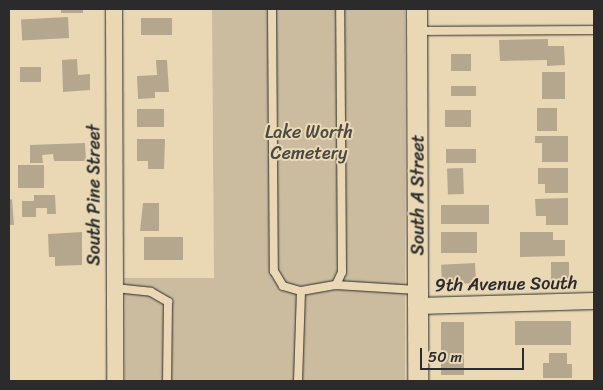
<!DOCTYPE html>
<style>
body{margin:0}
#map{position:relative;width:603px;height:390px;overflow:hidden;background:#ead8b5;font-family:Sriracha,sans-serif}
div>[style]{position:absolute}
.green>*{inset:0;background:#cbbc9f}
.building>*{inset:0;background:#b5a78e;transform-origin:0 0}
.roads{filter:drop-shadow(0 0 1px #2b2b2b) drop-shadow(0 0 1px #2b2b2b)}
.service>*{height:8px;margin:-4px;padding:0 4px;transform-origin:4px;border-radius:4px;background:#ead8b5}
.minor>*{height:16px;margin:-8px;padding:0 8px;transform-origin:8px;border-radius:8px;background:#ead8b5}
.tertiary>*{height:20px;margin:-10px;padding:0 10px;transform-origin:10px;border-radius:10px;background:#ead8b5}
span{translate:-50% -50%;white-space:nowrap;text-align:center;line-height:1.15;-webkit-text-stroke:4px #ead8b5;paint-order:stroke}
.park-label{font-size:18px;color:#4b4842}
.street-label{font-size:18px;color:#2b2b2b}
.frame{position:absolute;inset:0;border:10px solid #2b2b2b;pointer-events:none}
.scale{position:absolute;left:420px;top:348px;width:104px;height:22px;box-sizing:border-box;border:2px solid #2b2b2b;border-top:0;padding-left:6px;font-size:15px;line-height:18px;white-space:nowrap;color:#2b2b2b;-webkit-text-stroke:4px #ead8b5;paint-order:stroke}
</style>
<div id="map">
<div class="green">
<i style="clip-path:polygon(212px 9px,405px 9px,405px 381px,125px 381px,124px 278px,214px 278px)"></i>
</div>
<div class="building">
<i style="left:61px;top:9px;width:22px;height:4px"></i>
<i style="left:68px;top:17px;width:21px;height:47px;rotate:87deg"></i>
<i style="left:141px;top:18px;width:31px;height:17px"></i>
<i style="clip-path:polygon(548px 39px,548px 46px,564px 46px,565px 65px,547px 66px,547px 60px,500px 61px,499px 40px)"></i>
<i style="left:451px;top:54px;width:20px;height:17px"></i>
<i style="clip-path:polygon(77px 59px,78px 75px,90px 74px,90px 90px,63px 92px,62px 60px)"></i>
<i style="clip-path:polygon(156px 60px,167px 60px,169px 92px,155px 92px,155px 98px,138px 99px,137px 76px,157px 75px)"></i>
<i style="left:20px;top:67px;width:21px;height:15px"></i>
<i style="left:565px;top:72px;width:27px;height:23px;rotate:90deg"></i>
<i style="left:451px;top:86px;width:25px;height:10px"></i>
<i style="left:537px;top:108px;width:20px;height:23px"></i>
<i style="left:137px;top:109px;width:27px;height:18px"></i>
<i style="left:445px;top:110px;width:26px;height:17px"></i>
<i style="clip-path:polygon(535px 136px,568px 136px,568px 162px,542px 162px,542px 143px,535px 143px)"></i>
<i style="clip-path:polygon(137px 139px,165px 139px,164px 169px,148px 169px,148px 161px,137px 161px)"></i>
<i style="clip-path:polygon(85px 143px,86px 161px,54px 161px,53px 154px,42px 155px,43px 163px,30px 163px,30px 145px)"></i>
<i style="left:446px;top:149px;width:30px;height:14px"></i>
<i style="left:18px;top:165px;width:26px;height:23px"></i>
<i style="left:463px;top:168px;width:26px;height:16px;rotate:88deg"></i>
<i style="clip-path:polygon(538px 168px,568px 168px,568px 193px,545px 193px,545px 184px,538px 184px)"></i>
<i style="clip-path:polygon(34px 195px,55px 195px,56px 214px,47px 214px,47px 208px,36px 208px,36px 217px,22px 217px,22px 201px,34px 201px)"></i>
<i style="clip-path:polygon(568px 198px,568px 225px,546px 225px,546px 216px,536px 216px,535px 199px)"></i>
<i style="clip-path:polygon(12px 199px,14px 225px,9px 225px,9px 200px)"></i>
<i style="clip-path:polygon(143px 203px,159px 203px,159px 231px,140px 231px)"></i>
<i style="left:441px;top:205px;width:48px;height:19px"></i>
<i style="clip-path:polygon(82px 232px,82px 265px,55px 266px,55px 257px,49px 257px,48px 234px)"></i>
<i style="left:441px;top:232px;width:36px;height:21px"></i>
<i style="clip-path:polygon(520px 232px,553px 232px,553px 240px,565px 240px,565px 256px,520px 257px)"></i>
<i style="left:144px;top:237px;width:39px;height:23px"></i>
<i style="left:569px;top:262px;width:21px;height:18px;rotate:90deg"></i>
<i style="left:475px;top:263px;width:20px;height:34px;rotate:87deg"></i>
<i style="left:571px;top:321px;width:24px;height:56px;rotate:90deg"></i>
<i style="left:464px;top:322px;width:53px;height:23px;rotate:90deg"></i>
<i style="clip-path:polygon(549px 353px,567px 353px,567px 364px,572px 364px,572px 378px,543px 378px,543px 363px,549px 363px)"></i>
</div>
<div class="roads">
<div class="service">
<i style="left:272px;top:9px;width:262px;rotate:89.6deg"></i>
<i style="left:274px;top:271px;width:17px;rotate:59deg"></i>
<i style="left:283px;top:286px;width:19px;rotate:16deg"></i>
<i style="left:301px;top:291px;width:90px;rotate:91.9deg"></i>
<i style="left:417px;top:31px;width:177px;rotate:-0.3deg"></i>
<i style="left:336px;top:285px;width:81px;rotate:3.5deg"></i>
<i style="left:115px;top:288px;width:36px;rotate:6deg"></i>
<i style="left:151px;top:292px;width:20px;rotate:30deg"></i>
<i style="left:168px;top:302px;width:79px;rotate:90.7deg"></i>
<i style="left:301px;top:291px;width:36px;rotate:-10deg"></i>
<i style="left:336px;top:285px;width:14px;rotate:-65deg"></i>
<i style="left:342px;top:272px;width:263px;rotate:-90.4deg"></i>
</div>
<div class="minor">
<i style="left:114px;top:9px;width:372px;rotate:89.8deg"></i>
<i style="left:418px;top:306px;width:176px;rotate:-1.6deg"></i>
</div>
<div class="tertiary">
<i style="left:417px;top:9px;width:372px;rotate:89.8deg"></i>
</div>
</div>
<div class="park-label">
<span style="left:309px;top:143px">Lake Worth<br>Cemetery</span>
</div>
<div class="street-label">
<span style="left:94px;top:195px;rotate:-90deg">South Pine Street</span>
<span style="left:418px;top:195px;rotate:-90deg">South A Street</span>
<span style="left:506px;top:284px;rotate:-1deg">9th Avenue South</span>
</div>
<div class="frame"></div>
<div class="scale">50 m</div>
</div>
